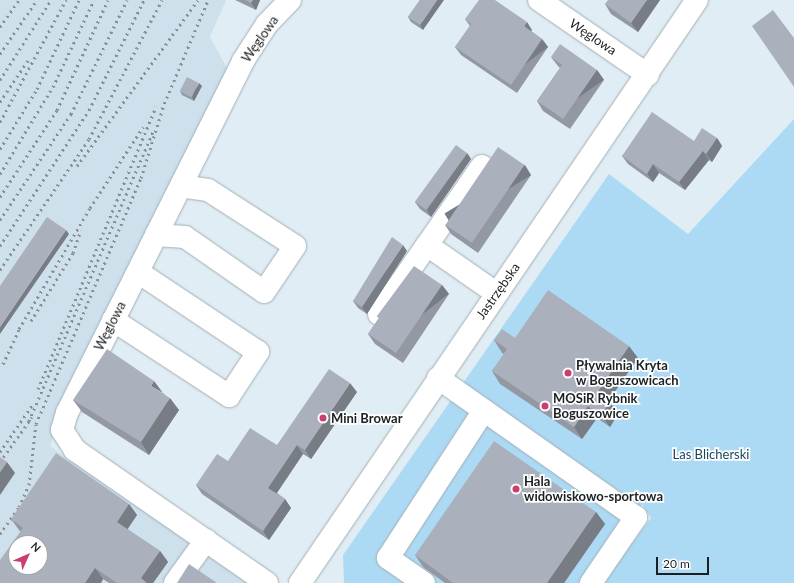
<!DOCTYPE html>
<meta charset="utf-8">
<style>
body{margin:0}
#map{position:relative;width:794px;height:583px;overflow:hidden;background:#e1edf4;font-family:Lato,sans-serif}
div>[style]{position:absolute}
.built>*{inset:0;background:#cde0eb}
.green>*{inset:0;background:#acdaf4}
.roads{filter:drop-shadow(0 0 1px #a3afb5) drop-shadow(0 0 1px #a3afb5)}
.minor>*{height:22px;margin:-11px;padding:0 11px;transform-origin:11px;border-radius:11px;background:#fff}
.rail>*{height:3px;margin-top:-1.5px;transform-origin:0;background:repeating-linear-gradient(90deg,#889095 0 2px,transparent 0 6px)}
.wall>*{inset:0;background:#9398a2}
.shaded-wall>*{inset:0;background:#787c84;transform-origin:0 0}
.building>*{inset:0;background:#abb1bc;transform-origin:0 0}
.dots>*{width:11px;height:11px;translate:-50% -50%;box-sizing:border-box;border:2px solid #fff;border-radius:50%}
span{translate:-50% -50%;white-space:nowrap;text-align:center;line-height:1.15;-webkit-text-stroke:3.5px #fff;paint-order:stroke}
.street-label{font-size:13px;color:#1c2023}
.poi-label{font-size:13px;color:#1c2023;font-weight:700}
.left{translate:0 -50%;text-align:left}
.park-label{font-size:13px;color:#1a475d}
.north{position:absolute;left:8px;top:535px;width:40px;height:40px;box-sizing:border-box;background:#fff;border:1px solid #a4a6a7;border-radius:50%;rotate:45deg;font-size:11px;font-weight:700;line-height:16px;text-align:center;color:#1c2023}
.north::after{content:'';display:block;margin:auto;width:14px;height:18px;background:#cb3e6f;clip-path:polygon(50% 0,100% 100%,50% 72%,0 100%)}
.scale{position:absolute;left:656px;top:557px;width:53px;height:18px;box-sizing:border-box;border:2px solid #1c2023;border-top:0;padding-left:5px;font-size:12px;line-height:14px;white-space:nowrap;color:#1c2023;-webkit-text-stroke:3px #fff;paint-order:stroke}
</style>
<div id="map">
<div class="built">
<i style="clip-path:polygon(evenodd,0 0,226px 0,210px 37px,227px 68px,72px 386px,50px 446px,249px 583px,0 583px,0 0,16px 543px,40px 543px,40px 567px,16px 567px,16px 543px)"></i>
</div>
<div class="green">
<i style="clip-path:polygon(794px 119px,794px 583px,602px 583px,651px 518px,642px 504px,583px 583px,344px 583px,343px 555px,609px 174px,688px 234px)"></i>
</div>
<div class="roads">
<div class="minor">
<i style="left:539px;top:0;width:132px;rotate:34.5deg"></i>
<i style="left:482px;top:166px;width:96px;rotate:124.8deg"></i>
<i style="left:427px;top:245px;width:84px;rotate:34.8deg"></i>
<i style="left:156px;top:235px;width:29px;rotate:4deg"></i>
<i style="left:185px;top:237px;width:96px;rotate:34.8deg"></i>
<i style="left:264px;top:292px;width:55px;rotate:-56deg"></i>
<i style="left:295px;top:246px;width:103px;rotate:-147.2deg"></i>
<i style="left:208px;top:190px;width:27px;rotate:-172deg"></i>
<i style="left:379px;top:314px;width:84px;rotate:-55.2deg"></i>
<i style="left:113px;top:320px;width:139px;rotate:33.2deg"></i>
<i style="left:229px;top:396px;width:53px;rotate:-56.6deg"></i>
<i style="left:258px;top:352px;width:144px;rotate:-146.3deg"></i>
<i style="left:438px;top:378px;width:242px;rotate:35.1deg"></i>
<i style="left:636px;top:517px;width:80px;rotate:124.3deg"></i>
<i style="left:175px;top:583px;width:53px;rotate:-54.2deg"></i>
<i style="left:267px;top:583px;width:234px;rotate:-145.3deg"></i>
<i style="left:75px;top:450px;width:24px;rotate:-123deg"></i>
<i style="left:62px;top:430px;width:18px;rotate:-74deg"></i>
<i style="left:67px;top:413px;width:394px;rotate:-63.4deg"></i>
<i style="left:243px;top:61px;width:44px;rotate:-57deg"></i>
<i style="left:267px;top:24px;width:33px;rotate:-46deg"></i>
<i style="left:300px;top:583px;width:705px;rotate:-55.75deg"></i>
<i style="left:424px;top:583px;width:44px;rotate:-145.2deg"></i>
<i style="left:388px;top:558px;width:176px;rotate:-57deg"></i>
</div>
</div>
<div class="rail">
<i style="left:0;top:27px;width:33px;rotate:-55deg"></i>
<i style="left:0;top:54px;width:65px;rotate:-55.6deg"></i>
<i style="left:0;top:80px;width:95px;rotate:-57.5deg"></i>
<i style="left:0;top:102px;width:52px;rotate:-56deg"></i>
<i style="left:162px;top:109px;width:118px;rotate:-67.1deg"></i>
<i style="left:0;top:122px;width:139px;rotate:-61.6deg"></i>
<i style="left:0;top:149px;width:70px;rotate:-58.3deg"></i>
<i style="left:37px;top:89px;width:98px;rotate:-64.7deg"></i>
<i style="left:77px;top:166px;width:205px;rotate:-53.9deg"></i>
<i style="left:0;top:174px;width:102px;rotate:-58.7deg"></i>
<i style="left:53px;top:87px;width:96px;rotate:-64.8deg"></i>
<i style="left:0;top:197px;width:104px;rotate:-56.8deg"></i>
<i style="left:57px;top:110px;width:121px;rotate:-65.1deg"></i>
<i style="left:0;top:220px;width:128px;rotate:-56.2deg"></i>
<i style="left:71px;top:114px;width:127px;rotate:-63.8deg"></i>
<i style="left:0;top:246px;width:163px;rotate:-56.8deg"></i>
<i style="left:89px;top:110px;width:123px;rotate:-63.4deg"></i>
<i style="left:0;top:270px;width:158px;rotate:-55.8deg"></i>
<i style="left:89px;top:139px;width:157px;rotate:-62.3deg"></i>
<i style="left:31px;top:321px;width:80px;rotate:-58.3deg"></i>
<i style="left:73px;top:253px;width:24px;rotate:-71deg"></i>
<i style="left:3px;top:364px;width:38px;rotate:-65deg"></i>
<i style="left:19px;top:329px;width:140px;rotate:-59.6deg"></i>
<i style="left:90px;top:208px;width:97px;rotate:-56.8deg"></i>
<i style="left:38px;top:389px;width:306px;rotate:-67.3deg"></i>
<i style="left:29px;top:421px;width:315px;rotate:-66.8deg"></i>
<i style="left:0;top:452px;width:58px;rotate:-55.5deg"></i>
<i style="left:0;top:462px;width:55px;rotate:-54.6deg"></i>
<i style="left:0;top:534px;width:33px;rotate:-55deg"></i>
<i style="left:19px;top:507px;width:24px;rotate:-66deg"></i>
<i style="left:29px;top:485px;width:61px;rotate:-83.5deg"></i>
<i style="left:36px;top:424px;width:267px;rotate:-66.9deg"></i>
<i style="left:141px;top:178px;width:77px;rotate:-72.7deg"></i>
</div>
<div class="wall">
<i style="clip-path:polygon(235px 0,260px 0,256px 10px)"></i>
<i style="clip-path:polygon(420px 0,423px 30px,411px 22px,408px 17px)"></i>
<i style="clip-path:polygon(660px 0,638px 32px,611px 14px,605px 4px)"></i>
<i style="clip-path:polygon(465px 19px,532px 30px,531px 31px,542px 39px,548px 47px,517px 93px,461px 55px,455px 47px,470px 26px)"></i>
<i style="clip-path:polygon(551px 57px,597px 70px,604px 80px,570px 129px,543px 111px,537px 101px,560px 68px,558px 66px)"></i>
<i style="clip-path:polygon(202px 86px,194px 101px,182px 95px,180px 91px)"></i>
<i style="clip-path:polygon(717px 138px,722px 146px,712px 162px,709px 160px,685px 190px,659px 173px,653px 182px,628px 164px,622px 156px,694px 141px)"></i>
<i style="clip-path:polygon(467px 153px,471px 159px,431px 217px,420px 209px,415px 202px)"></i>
<i style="clip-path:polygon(531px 175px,478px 253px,451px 234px,445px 225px)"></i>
<i style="clip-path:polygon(407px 251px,367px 314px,358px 308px,353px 301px)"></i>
<i style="clip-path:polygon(442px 285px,449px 294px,403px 363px,375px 344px,368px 334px,379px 318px,377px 316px)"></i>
<i style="clip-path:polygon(515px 338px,638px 358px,608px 401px,618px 414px,610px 427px,597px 418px,582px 439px,500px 384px,492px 371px,504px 354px,502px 353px,494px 340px)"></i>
<i style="clip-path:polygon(357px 392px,311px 459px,303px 454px,277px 493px,285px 499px,291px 508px,269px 540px,202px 494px,196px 485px,228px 461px,277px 445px)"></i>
<i style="clip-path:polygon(163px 393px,179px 410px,149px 455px,82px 412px,73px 400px)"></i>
<i style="clip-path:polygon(129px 504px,137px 515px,127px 529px,160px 551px,168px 562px,153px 583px,109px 583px,103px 579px,101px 583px,0 583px,21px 532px,19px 530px,11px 519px)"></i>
<i style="clip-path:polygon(596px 512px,605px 524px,564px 583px,445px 583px,423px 567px,415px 555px)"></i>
</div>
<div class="shaded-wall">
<i style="clip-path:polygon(253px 0,260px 0,256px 10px,251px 3px)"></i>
<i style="clip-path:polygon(437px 0,444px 0,423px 30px,420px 25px)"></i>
<i style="clip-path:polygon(647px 0,660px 0,638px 32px,631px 23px)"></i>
<i style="clip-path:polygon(527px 22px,532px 30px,529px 34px,524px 26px)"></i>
<i style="left:542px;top:39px;width:10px;height:55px;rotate:53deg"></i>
<i style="left:597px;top:70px;width:12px;height:60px;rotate:55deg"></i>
<i style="clip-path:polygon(199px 83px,202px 86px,194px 101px,192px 97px)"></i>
<i style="clip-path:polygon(717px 138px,722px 146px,712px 162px,706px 154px)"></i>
<i style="clip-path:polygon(703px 151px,709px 160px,685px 190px,679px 182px)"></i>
<i style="clip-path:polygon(467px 153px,471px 159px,431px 217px,427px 210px)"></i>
<i style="clip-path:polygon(653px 164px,659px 173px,653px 182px,647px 174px)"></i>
<i style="left:525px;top:165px;width:12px;height:94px;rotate:59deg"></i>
<i style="clip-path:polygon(66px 230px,69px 234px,0 334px,0 327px)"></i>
<i style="clip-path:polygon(403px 245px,407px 251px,367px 314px,362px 307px)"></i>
<i style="left:442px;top:285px;width:11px;height:82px;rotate:52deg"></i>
<i style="clip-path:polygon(629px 346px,638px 358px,605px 406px,597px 393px)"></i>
<i style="clip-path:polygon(154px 381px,163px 393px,151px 386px)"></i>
<i style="clip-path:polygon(350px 383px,357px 392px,311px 459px,305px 450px)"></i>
<i style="clip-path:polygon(170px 398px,179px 410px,149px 455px,141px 442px)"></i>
<i style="clip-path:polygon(610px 402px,618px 414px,610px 427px,601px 415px)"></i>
<i style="clip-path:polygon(588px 406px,597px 418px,582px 439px,574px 427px)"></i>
<i style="clip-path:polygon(297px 445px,303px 454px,274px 497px,268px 488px)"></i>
<i style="clip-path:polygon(7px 462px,15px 473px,0 495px,0 472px)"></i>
<i style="clip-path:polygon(285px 499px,291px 508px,269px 540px,263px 531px)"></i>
<i style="clip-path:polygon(129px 504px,137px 515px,125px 533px,117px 522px)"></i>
<i style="clip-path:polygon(596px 512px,605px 524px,564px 583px,547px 583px)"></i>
<i style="clip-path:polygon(160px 551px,168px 562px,153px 583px,144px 583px,141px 578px)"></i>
<i style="clip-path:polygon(95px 568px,103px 579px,101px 583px,85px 583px)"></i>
</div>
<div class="building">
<i style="clip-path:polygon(245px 0,253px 0,251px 3px)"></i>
<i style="clip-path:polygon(420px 0,437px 0,420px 25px,408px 17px)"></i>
<i style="clip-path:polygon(479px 0,495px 0,527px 22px,524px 26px,542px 39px,511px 85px,455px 47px,471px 24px,465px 19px)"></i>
<i style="clip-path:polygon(608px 0,647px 0,631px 23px,605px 4px)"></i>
<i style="clip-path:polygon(773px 10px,794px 38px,794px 87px,752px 26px)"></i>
<i style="clip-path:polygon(560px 44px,597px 70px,563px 119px,537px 101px,562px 65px,551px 57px)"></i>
<i style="left:187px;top:77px;width:13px;height:16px;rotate:27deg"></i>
<i style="clip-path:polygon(652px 112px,694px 141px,702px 128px,717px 138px,706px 154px,703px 151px,679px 182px,653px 164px,647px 174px,622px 156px)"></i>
<i style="left:456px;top:145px;width:14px;height:70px;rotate:36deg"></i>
<i style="left:498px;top:147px;width:32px;height:94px;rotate:34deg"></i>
<i style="clip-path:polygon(47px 217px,66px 230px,0 327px,0 286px)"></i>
<i style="clip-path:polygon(392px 237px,403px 245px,362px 307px,353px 301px)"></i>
<i style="clip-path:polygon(414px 266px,442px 285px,396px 353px,368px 334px,379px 318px,377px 316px)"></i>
<i style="clip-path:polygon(548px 290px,629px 346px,597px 393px,610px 402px,601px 415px,588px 406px,574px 427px,492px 371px,507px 349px,494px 340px,502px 329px,515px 338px)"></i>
<i style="clip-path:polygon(107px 349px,154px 381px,151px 386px,170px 398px,141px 442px,73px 400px)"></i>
<i style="clip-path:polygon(329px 369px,350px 383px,305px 450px,297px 445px,268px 488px,285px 499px,263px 531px,196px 485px,217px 454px,228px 461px,250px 428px,277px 445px)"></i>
<i style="clip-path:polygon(494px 441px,596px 512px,547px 583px,453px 583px,415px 555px)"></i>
<i style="clip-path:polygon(evenodd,56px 453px,129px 504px,117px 522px,160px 551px,141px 578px,147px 583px,117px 583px,95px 568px,85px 583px,0 583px,0 560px,23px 528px,11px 519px,56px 453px,16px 543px,40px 543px,40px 567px,16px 567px,16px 543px)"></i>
<i style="clip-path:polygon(0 457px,7px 462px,0 472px)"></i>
<i style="clip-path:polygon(189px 564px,217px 583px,177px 583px)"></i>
</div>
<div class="dots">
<i style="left:568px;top:373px;background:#cb3e6f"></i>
<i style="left:545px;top:406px;background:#cb3e6f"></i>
<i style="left:323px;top:418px;background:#cb3e6f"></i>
<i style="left:516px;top:489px;background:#cb3e6f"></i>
</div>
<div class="street-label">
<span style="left:593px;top:37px;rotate:34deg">Węglowa</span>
<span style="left:260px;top:39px;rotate:-55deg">Węglowa</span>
<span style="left:498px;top:291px;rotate:-55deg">Jastrzębska</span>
<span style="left:110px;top:326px;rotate:-63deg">Węglowa</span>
</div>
<div class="poi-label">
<span class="left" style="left:576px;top:373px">Pływalnia Kryta<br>w Boguszowicach</span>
<span class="left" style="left:553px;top:406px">MOSiR Rybnik<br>Boguszowice</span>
<span class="left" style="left:331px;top:418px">Mini Browar</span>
<span class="left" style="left:524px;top:489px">Hala<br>widowiskowo-sportowa</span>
</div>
<div class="park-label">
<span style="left:711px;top:454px">Las Blicherski</span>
</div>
<div class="north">N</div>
<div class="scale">20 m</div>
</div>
